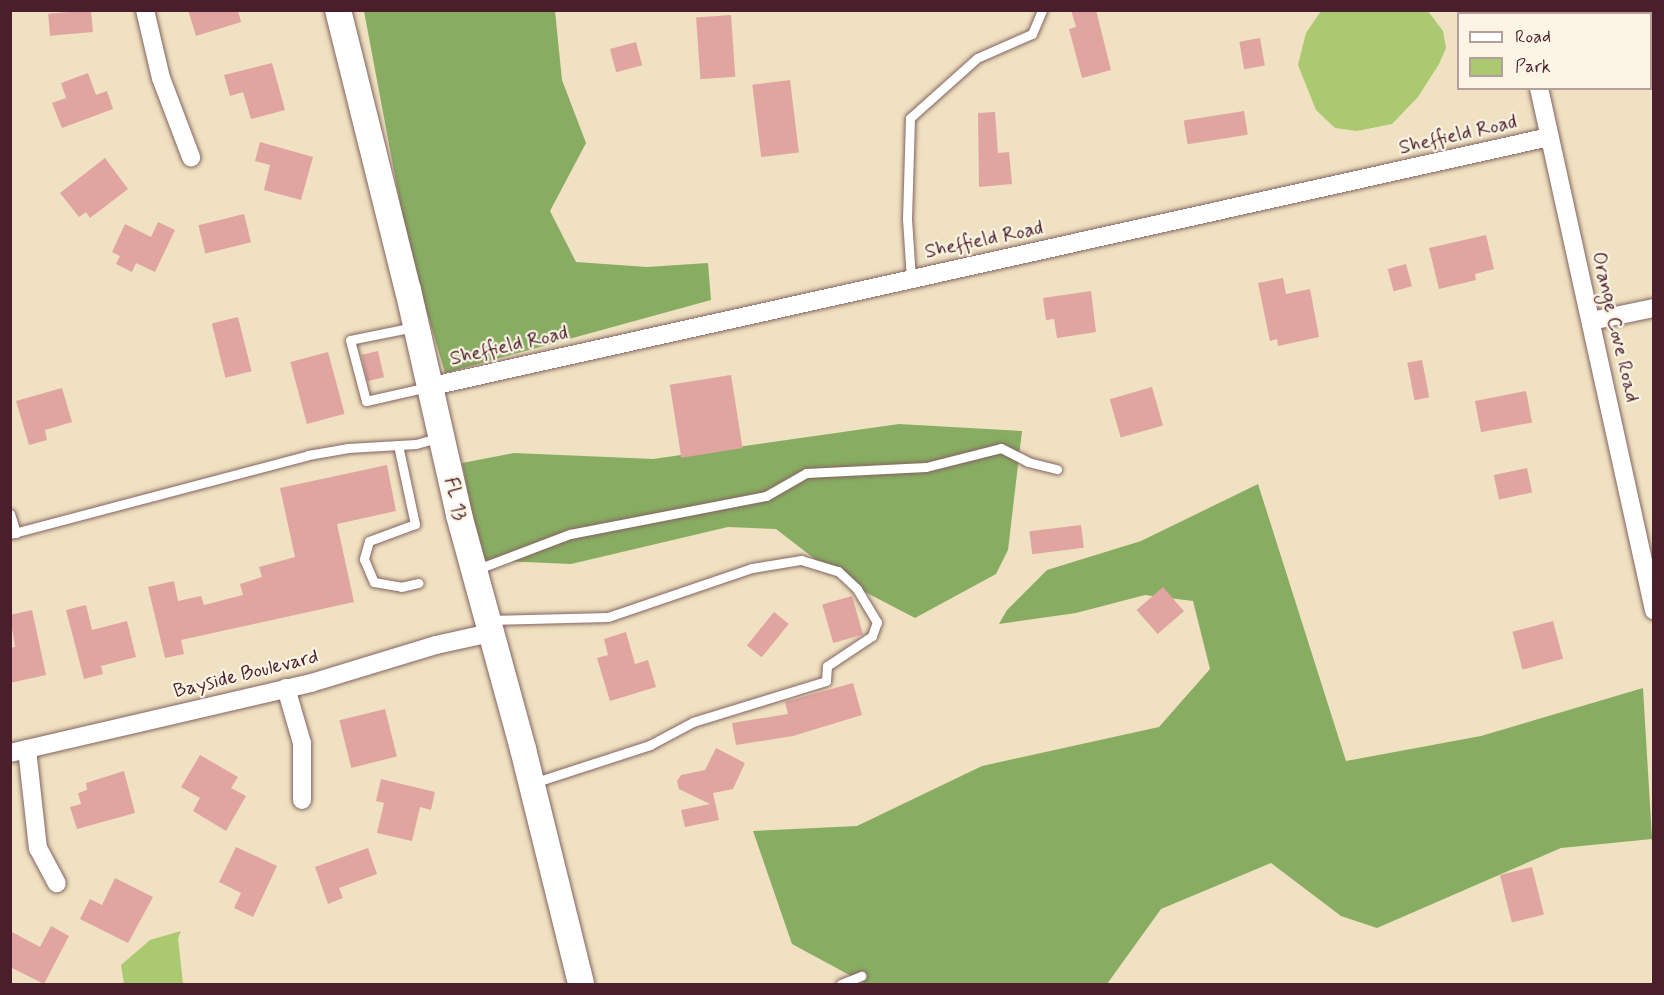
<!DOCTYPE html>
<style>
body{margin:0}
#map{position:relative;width:1664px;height:995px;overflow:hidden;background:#efe1c1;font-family:Mynerve,sans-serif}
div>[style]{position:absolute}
.green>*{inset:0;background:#abc970}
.forest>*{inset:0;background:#88ad62}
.building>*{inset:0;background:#e1a5a1;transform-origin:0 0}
.roads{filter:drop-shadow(0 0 2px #846360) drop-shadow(0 0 2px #846360)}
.lane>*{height:9px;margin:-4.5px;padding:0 4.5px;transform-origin:4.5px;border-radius:4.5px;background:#fff}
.street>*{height:18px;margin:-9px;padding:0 9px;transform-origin:9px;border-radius:9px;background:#fff}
.secondary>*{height:26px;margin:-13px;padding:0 13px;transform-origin:13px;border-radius:13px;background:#fff}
span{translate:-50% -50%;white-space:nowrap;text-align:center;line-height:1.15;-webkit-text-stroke:4.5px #fcf5e5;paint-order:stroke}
.street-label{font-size:20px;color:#4a1f2b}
.frame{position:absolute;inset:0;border:12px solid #4a1f2b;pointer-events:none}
.legend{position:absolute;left:1457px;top:12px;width:195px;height:78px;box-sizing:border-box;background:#fcf5e5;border:2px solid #b59f9b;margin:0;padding:8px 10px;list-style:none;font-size:18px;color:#4a1f2b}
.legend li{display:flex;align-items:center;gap:12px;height:30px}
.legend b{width:30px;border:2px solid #b59f9b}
</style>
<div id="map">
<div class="green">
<i style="clip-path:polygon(1321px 11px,1428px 11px,1443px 31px,1446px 48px,1439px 64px,1418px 97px,1392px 124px,1357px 131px,1335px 128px,1316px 110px,1298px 65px,1306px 33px)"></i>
<i style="clip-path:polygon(181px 931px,178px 938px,183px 984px,124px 984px,121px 965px,150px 940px)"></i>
</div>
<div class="forest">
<i style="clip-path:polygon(364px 11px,555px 11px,562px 80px,586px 143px,550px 211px,576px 262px,647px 267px,708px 263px,711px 300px,445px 373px,409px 251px)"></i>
<i style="clip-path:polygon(899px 424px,1022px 431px,1008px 550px,996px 574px,915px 618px,842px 580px,776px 529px,728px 527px,571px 564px,481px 560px,462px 463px,514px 453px,653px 459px)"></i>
<i style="clip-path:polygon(1258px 484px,1346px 761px,1481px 736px,1643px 688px,1652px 839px,1561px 848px,1377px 928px,1341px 916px,1271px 863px,1161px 909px,1107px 984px,866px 984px,792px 944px,753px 831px,857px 826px,982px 766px,1159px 727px,1210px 669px,1193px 601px,1145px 595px,1076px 613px,999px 624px,1007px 610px,1047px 570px,1141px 541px)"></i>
</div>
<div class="building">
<i style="left:91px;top:10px;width:22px;height:43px;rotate:85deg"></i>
<i style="clip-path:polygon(188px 10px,238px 10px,241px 22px,196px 36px)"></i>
<i style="clip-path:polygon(1071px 10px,1096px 10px,1111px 70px,1082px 78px,1069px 29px,1076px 27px)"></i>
<i style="left:731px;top:15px;width:62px;height:35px;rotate:86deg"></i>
<i style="left:1260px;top:38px;width:28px;height:21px;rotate:80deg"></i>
<i style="left:636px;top:42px;width:24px;height:27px;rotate:75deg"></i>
<i style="clip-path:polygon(272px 63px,285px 110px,251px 119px,243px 92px,230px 96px,224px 75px)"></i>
<i style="clip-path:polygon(88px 73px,96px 95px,107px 91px,113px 109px,62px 128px,52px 103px,66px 98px,61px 83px)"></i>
<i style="left:790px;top:80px;width:73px;height:38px;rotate:83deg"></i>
<i style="left:1244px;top:111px;width:24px;height:61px;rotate:81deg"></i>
<i style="clip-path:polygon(995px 112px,998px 153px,1009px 152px,1012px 184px,979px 187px,978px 113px)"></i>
<i style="clip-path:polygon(260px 142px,313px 157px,301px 200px,264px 190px,270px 165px,255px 161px)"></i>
<i style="clip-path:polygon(105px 158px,128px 189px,90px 218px,86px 212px,79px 217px,60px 193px)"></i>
<i style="left:244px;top:214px;width:29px;height:47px;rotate:76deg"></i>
<i style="clip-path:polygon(158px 222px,175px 230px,155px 272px,136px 263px,132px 272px,116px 264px,120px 256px,112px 252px,125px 224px,151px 237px)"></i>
<i style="clip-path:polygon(1486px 235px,1494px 269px,1475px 274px,1476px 280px,1439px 289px,1429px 248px)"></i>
<i style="left:1406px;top:264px;width:23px;height:19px;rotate:75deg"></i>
<i style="clip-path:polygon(1283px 278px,1286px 294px,1310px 289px,1319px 337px,1278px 346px,1277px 339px,1270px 341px,1258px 283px)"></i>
<i style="clip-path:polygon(1091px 291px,1096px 332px,1057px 338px,1054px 319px,1046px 320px,1043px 298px)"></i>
<i style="left:238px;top:317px;width:56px;height:27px;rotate:76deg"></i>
<i style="left:378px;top:351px;width:27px;height:17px;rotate:77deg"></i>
<i style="left:328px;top:352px;width:64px;height:39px;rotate:75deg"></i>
<i style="left:1422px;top:360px;width:38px;height:15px;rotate:79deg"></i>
<i style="left:731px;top:375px;width:74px;height:62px;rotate:81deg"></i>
<i style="left:1152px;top:387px;width:40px;height:44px;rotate:74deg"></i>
<i style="clip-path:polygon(62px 388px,72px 422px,45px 430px,47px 440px,29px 445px,16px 401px)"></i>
<i style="left:1526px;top:391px;width:32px;height:52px;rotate:79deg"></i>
<i style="clip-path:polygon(387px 465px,396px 511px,337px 524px,354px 602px,181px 640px,184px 654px,165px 658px,148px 587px,174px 581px,178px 601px,201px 596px,204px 605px,243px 595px,240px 584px,262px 577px,259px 567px,295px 557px,280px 488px)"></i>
<i style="left:1527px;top:468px;width:25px;height:34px;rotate:78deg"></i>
<i style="left:1081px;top:525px;width:23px;height:52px;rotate:83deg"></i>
<i style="left:1163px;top:587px;width:32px;height:35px;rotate:49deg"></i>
<i style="left:852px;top:596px;width:40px;height:31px;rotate:74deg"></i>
<i style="clip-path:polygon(86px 605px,92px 630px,127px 621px,136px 657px,101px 666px,103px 674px,84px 679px,66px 610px)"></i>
<i style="clip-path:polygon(32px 610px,46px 675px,10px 683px,10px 648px,15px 647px,10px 615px)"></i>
<i style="left:774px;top:612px;width:19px;height:43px;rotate:39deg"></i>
<i style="left:1553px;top:621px;width:39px;height:42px;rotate:75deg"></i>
<i style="clip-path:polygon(626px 632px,635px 664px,648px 660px,656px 687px,610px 701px,597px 658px,608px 655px,604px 639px)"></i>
<i style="clip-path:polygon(853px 683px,862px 715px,793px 736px,736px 745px,732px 723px,788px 714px,785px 702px)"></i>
<i style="left:385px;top:709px;width:49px;height:47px;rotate:76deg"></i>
<i style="clip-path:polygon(716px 748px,745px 763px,733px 789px,713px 793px,719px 820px,685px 827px,681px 810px,710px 804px,679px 789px,677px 781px,681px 775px,705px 770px)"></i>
<i style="clip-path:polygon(200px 755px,238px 777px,231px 788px,246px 796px,226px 831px,193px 811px,200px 798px,181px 787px)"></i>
<i style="clip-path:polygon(124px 771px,135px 813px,77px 829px,70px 807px,81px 804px,78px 793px,87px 790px,86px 783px)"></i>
<i style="clip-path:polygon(381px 779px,435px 792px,431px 810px,420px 807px,412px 841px,377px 833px,384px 803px,376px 801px)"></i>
<i style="clip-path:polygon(236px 847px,277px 866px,253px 917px,234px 908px,241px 893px,219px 882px)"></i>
<i style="clip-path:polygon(368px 848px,377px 874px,339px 888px,343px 898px,328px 904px,315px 867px)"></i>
<i style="left:1532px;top:867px;width:49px;height:33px;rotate:76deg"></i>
<i style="clip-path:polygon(115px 878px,153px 897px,128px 943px,80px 919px,90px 899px,102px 905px)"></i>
<i style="clip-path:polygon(51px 926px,69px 936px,44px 984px,10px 967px,10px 931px,40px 947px)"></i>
</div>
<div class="roads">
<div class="lane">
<i style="left:911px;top:279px;width:60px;rotate:-93.8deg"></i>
<i style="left:907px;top:219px;width:101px;rotate:-88.3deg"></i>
<i style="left:910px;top:118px;width:90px;rotate:-41.8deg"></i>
<i style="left:977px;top:58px;width:60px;rotate:-23.6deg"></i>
<i style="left:1032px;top:34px;width:26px;rotate:-67deg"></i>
<i style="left:414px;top:327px;width:65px;rotate:168.5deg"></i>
<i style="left:350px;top:340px;width:63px;rotate:75.3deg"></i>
<i style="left:366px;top:401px;width:64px;rotate:-12.7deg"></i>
<i style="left:398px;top:445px;width:81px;rotate:77.9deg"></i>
<i style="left:415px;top:524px;width:49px;rotate:159.7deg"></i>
<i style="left:369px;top:541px;width:19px;rotate:106deg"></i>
<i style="left:364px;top:559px;width:25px;rotate:67deg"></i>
<i style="left:374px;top:582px;width:27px;rotate:10deg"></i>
<i style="left:401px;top:587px;width:18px;rotate:-13deg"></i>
<i style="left:10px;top:514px;width:20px;rotate:72deg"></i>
<i style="left:10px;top:534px;width:308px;rotate:-14.8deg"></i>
<i style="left:308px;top:455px;width:41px;rotate:-9.9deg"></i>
<i style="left:348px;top:448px;width:68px;rotate:-3.4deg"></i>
<i style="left:416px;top:444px;width:25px;rotate:-16deg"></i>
<i style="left:475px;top:570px;width:102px;rotate:-20.8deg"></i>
<i style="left:570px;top:534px;width:200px;rotate:-11deg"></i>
<i style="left:766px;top:496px;width:46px;rotate:-29.9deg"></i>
<i style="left:806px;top:473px;width:120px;rotate:-2.9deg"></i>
<i style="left:926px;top:467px;width:77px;rotate:-14.2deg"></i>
<i style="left:1001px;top:448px;width:30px;rotate:27deg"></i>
<i style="left:1028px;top:462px;width:30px;rotate:14deg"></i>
<i style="left:489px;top:620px;width:119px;rotate:-1.4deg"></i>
<i style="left:608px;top:617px;width:152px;rotate:-18.8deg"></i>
<i style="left:752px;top:568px;width:50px;rotate:-9.3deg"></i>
<i style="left:801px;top:560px;width:39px;rotate:17deg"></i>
<i style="left:838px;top:571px;width:26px;rotate:43deg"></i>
<i style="left:857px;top:589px;width:39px;rotate:59deg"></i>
<i style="left:877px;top:622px;width:15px;rotate:110deg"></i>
<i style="left:872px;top:636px;width:54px;rotate:146.3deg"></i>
<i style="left:827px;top:666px;width:15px;rotate:94deg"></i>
<i style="left:826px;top:681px;width:139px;rotate:162.9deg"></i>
<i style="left:693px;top:722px;width:49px;rotate:151.9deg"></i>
<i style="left:650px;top:745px;width:123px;rotate:162deg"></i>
<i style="left:841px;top:984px;width:22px;rotate:-22deg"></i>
</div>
<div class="street">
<i style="left:145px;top:10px;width:70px;rotate:76.8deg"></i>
<i style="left:161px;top:78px;width:85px;rotate:69.2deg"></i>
<i style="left:1523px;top:10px;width:4px;rotate:76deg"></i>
<i style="left:1539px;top:88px;width:535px;rotate:77.58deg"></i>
<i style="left:1591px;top:321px;width:64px;rotate:-11.7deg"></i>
<i style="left:428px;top:387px;width:1149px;rotate:-12.57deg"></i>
<i style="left:286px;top:688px;width:57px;rotate:73.8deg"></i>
<i style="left:302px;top:743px;width:57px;rotate:90deg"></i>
<i style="left:27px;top:749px;width:100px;rotate:83.7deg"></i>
<i style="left:38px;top:848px;width:40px;rotate:62deg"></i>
<i style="left:10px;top:753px;width:309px;rotate:-13.1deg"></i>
<i style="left:311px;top:683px;width:131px;rotate:-16.9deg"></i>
<i style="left:436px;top:645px;width:55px;rotate:-12.5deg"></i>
</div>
<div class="secondary">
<i style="left:338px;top:10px;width:289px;rotate:76deg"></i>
<i style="left:408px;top:290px;width:231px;rotate:77.2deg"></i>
<i style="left:459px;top:515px;width:243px;rotate:74.7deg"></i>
<i style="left:523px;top:749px;width:242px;rotate:76.1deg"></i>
</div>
</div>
<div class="street-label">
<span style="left:1458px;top:135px;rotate:-13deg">Sheffield Road</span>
<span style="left:984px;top:240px;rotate:-12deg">Sheffield Road</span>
<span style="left:1615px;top:327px;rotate:77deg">Orange Cove Road</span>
<span style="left:509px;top:346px;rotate:-13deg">Sheffield Road</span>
<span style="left:455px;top:499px;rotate:76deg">FL 13</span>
<span style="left:246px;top:674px;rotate:-14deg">Bayside Boulevard</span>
</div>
<div class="frame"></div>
<ul class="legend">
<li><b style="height:8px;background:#fff"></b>Road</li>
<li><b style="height:16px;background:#abc970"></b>Park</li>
</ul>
</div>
